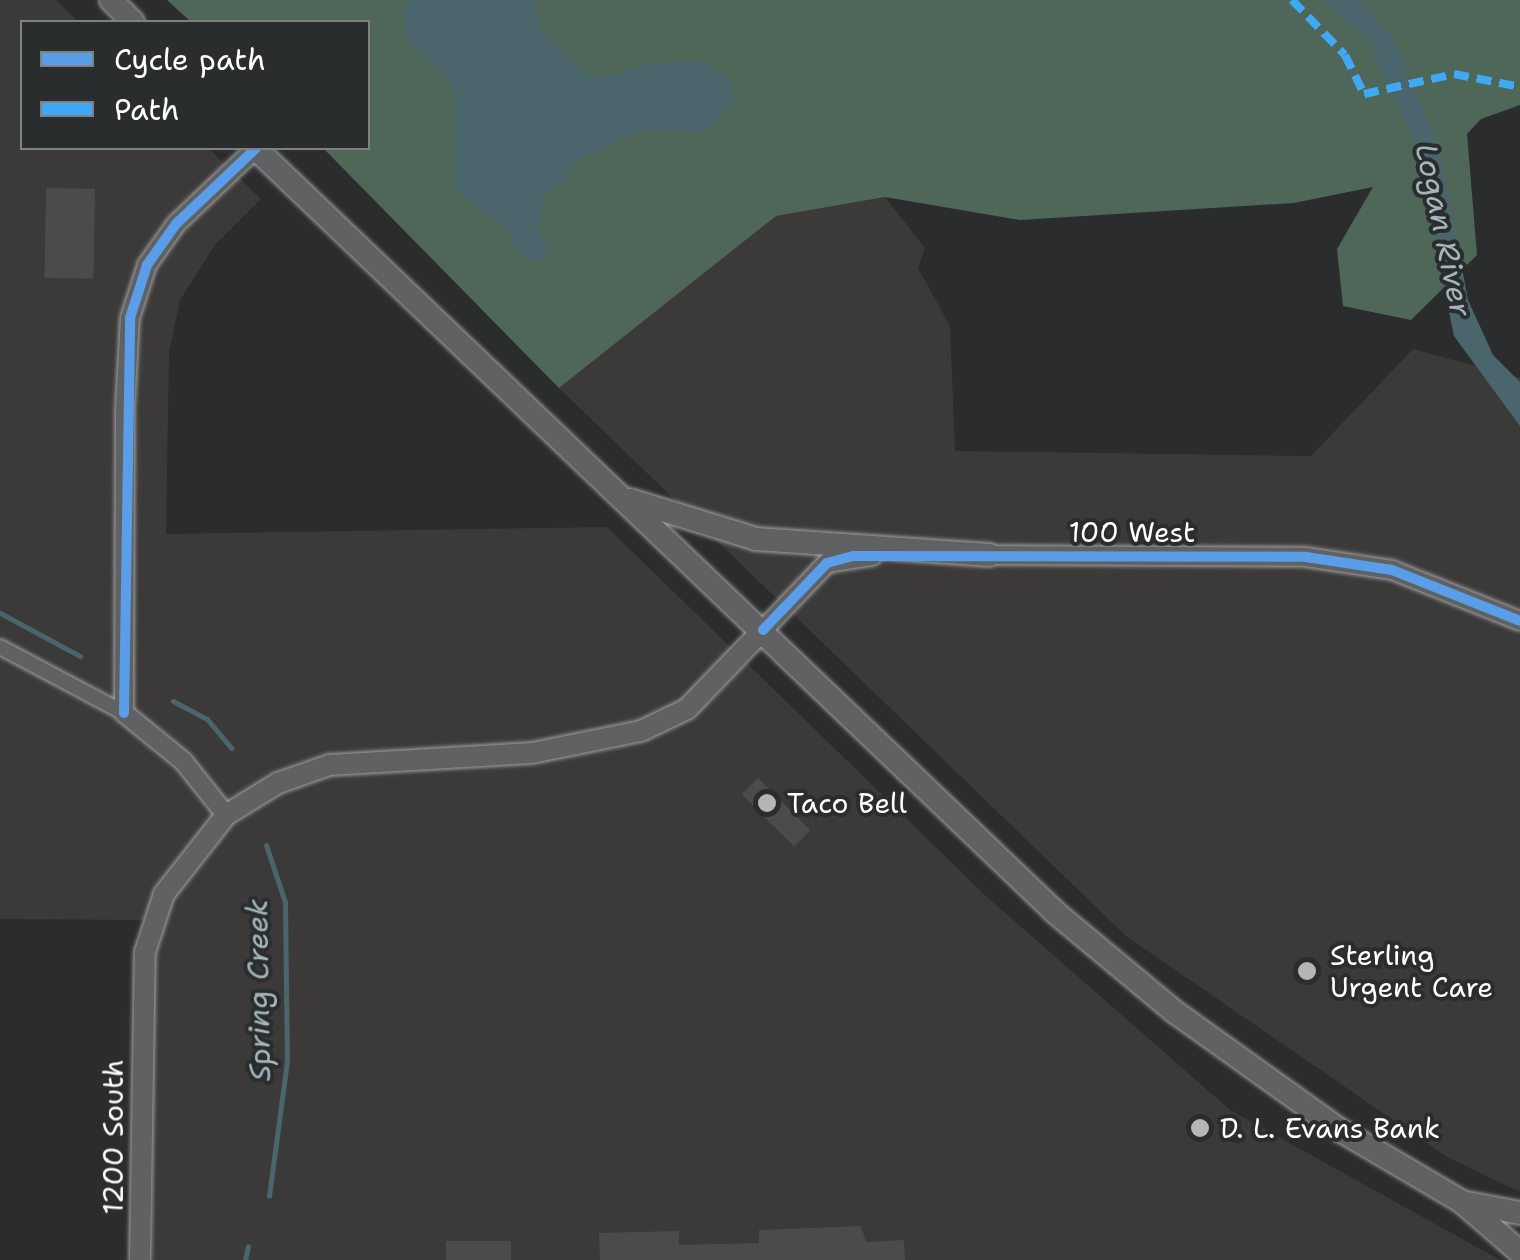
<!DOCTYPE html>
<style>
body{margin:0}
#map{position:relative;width:1520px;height:1260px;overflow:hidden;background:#2b2c2d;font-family:"Shantell Sans",sans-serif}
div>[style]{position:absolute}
.built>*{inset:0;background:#3c3939}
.green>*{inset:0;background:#4f6758}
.water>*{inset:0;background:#4b656d}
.stream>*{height:5px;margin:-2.5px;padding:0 2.5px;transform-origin:2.5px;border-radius:2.5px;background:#4b656d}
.building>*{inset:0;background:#4d4a4a;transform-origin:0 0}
.roads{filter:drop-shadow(0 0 2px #a0a0a0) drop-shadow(0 0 2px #a0a0a0)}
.minor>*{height:14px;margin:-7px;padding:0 7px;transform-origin:7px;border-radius:7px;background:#606162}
.tertiary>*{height:18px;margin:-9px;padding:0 9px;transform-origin:9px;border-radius:9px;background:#606162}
.secondary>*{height:20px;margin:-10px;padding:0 10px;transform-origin:10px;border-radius:10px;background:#606162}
.trunk>*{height:22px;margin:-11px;padding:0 11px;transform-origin:11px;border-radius:11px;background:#606162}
.quiet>*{height:8px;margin-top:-4px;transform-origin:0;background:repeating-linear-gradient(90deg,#3fa9f5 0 15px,transparent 0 23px)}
.cycleway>*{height:10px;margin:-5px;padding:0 5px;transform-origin:5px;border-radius:5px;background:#5a9eea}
.dots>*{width:28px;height:28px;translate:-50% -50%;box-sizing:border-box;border:5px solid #2a2d2e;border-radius:50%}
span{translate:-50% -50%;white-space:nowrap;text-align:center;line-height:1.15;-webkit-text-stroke:8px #2a2d2e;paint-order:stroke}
.street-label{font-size:28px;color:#fff}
.poi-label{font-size:28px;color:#fff}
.left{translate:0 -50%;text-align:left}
.water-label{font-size:30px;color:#a6b5b9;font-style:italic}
.legend{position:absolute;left:20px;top:20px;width:350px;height:130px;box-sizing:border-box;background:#2a2d2e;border:2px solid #7f8182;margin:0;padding:12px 18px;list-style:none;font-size:30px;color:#fff}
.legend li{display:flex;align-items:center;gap:20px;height:50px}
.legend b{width:50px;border:2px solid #7f8182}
</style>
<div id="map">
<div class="built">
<i style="clip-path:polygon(0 0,56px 0,79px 22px,22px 22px,22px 148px,208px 148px,261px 199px,215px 245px,180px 300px,169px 353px,166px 534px,607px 527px,986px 896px,1230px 1110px,1500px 1260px,153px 1260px,146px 920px,0 919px)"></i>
<i style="clip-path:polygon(885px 197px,925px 248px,918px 268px,950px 326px,955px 451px,1311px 456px,1413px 349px,1520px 378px,1520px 1192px,1447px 1157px,1126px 936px,559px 388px,776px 216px)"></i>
</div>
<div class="green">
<i style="clip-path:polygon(167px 0,1520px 0,1520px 105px,1481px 119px,1467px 134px,1477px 255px,1411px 320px,1343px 306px,1337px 249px,1373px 187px,1294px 203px,1020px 220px,885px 197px,776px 216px,559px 388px,323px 148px,368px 148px,368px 22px,191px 22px)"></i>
</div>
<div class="water">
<i style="clip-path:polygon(411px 0,533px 0,540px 29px,584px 73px,605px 78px,651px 63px,701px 61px,730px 81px,734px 99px,707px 132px,639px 131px,573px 162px,565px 181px,545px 194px,537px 226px,548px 254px,539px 263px,514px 250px,510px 230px,457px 192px,457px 101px,449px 80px,405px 37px,403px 14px)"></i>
<i style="clip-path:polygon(1321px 0,1358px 0,1391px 34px,1439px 147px,1468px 300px,1493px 355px,1520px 382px,1520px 426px,1454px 336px,1413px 138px,1367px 38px)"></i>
</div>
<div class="stream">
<i style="left:0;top:613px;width:91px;rotate:28.3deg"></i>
<i style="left:173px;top:701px;width:38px;rotate:28deg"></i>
<i style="left:207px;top:719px;width:38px;rotate:50deg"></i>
<i style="left:266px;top:845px;width:60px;rotate:71.6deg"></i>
<i style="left:285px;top:902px;width:159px;rotate:89.3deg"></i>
<i style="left:287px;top:1061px;width:136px;rotate:97.6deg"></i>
<i style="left:245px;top:1260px;width:14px;rotate:-78deg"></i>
</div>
<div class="building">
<i style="left:46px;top:188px;width:49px;height:90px;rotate:1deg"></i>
<i style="left:758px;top:778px;width:74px;height:23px;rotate:45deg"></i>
<i style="clip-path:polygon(861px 1226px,866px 1242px,904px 1240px,905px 1260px,600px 1260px,599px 1233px,679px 1231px,679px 1245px,759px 1243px,759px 1230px)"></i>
<i style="left:511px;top:1241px;width:19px;height:65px;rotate:90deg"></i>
</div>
<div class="roads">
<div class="minor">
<i style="left:0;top:647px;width:140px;rotate:28deg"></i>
</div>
<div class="tertiary">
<i style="left:978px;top:555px;width:328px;rotate:0.3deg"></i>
<i style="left:1306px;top:557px;width:87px;rotate:8.6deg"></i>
<i style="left:1392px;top:570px;width:138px;rotate:21.7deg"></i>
<i style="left:763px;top:630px;width:93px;rotate:-46.3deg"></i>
<i style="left:827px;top:563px;width:46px;rotate:-8.8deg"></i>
<i style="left:226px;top:815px;width:69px;rotate:-128.5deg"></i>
<i style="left:183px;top:761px;width:76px;rotate:-140.9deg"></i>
<i style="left:124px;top:713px;width:304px;rotate:-89.8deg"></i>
<i style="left:125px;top:409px;width:91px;rotate:-86.9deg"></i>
<i style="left:130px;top:318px;width:56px;rotate:-72.2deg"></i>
<i style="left:147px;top:265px;width:50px;rotate:-54.7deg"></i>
<i style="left:176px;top:224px;width:110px;rotate:-43.5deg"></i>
</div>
<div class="secondary">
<i style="left:140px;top:1260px;width:308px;rotate:-89.1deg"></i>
<i style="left:145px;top:952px;width:61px;rotate:-71.9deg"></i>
<i style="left:164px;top:894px;width:100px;rotate:-51.9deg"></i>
<i style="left:226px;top:815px;width:61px;rotate:-31.6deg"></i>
<i style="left:278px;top:783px;width:54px;rotate:-19.4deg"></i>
<i style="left:329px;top:765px;width:203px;rotate:-3.4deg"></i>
<i style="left:532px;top:753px;width:111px;rotate:-11.4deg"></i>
<i style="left:641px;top:731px;width:51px;rotate:-25.6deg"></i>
<i style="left:687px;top:709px;width:110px;rotate:-46.1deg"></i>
</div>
<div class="trunk">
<i style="left:111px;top:0;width:31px;rotate:45deg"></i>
<i style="left:255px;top:148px;width:1108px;rotate:43.68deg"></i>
<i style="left:1056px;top:913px;width:155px;rotate:39.8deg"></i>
<i style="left:1175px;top:1012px;width:203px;rotate:35.6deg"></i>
<i style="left:1340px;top:1130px;width:142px;rotate:30.5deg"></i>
<i style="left:1462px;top:1202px;width:77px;rotate:40.8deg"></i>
<i style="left:630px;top:500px;width:132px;rotate:17.2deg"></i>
<i style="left:756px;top:539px;width:234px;rotate:3.9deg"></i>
<i style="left:1462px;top:1202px;width:59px;rotate:10.7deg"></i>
</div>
</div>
<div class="quiet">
<i style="left:1292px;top:0;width:76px;rotate:46.1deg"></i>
<i style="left:1345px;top:55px;width:43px;rotate:64deg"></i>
<i style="left:1364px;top:94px;width:92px;rotate:-12.5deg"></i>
<i style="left:1454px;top:74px;width:67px;rotate:11.1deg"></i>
</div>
<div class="cycleway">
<i style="left:763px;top:630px;width:93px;rotate:-46.3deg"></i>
<i style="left:827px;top:563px;width:28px;rotate:-15deg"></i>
<i style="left:854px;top:556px;width:452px;rotate:0.1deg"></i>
<i style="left:1306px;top:557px;width:87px;rotate:8.6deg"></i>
<i style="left:1392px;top:570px;width:138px;rotate:21.7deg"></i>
<i style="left:124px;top:713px;width:395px;rotate:-89.1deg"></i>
<i style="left:130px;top:318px;width:56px;rotate:-72.2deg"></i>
<i style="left:147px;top:265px;width:50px;rotate:-54.7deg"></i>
<i style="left:176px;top:224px;width:110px;rotate:-43.5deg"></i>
</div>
<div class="dots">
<i style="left:767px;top:803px;background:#b5b5b6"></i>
<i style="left:1307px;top:971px;background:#b5b5b6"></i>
<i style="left:1200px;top:1128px;background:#b5b5b6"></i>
</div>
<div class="street-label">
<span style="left:1132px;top:532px">100 West</span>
<span style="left:113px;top:1137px;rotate:-90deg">1200 South</span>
</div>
<div class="poi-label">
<span class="left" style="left:787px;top:803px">Taco Bell</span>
<span class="left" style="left:1330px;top:971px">Sterling<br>Urgent Care</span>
<span class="left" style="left:1220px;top:1128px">D. L. Evans Bank</span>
</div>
<div class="water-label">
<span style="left:1443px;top:230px;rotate:78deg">Logan River</span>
<span style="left:259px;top:990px;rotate:-91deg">Spring Creek</span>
</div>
<ul class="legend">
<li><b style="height:12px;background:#5a9eea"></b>Cycle path</li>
<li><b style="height:12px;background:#3fa9f5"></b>Path</li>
</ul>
</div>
